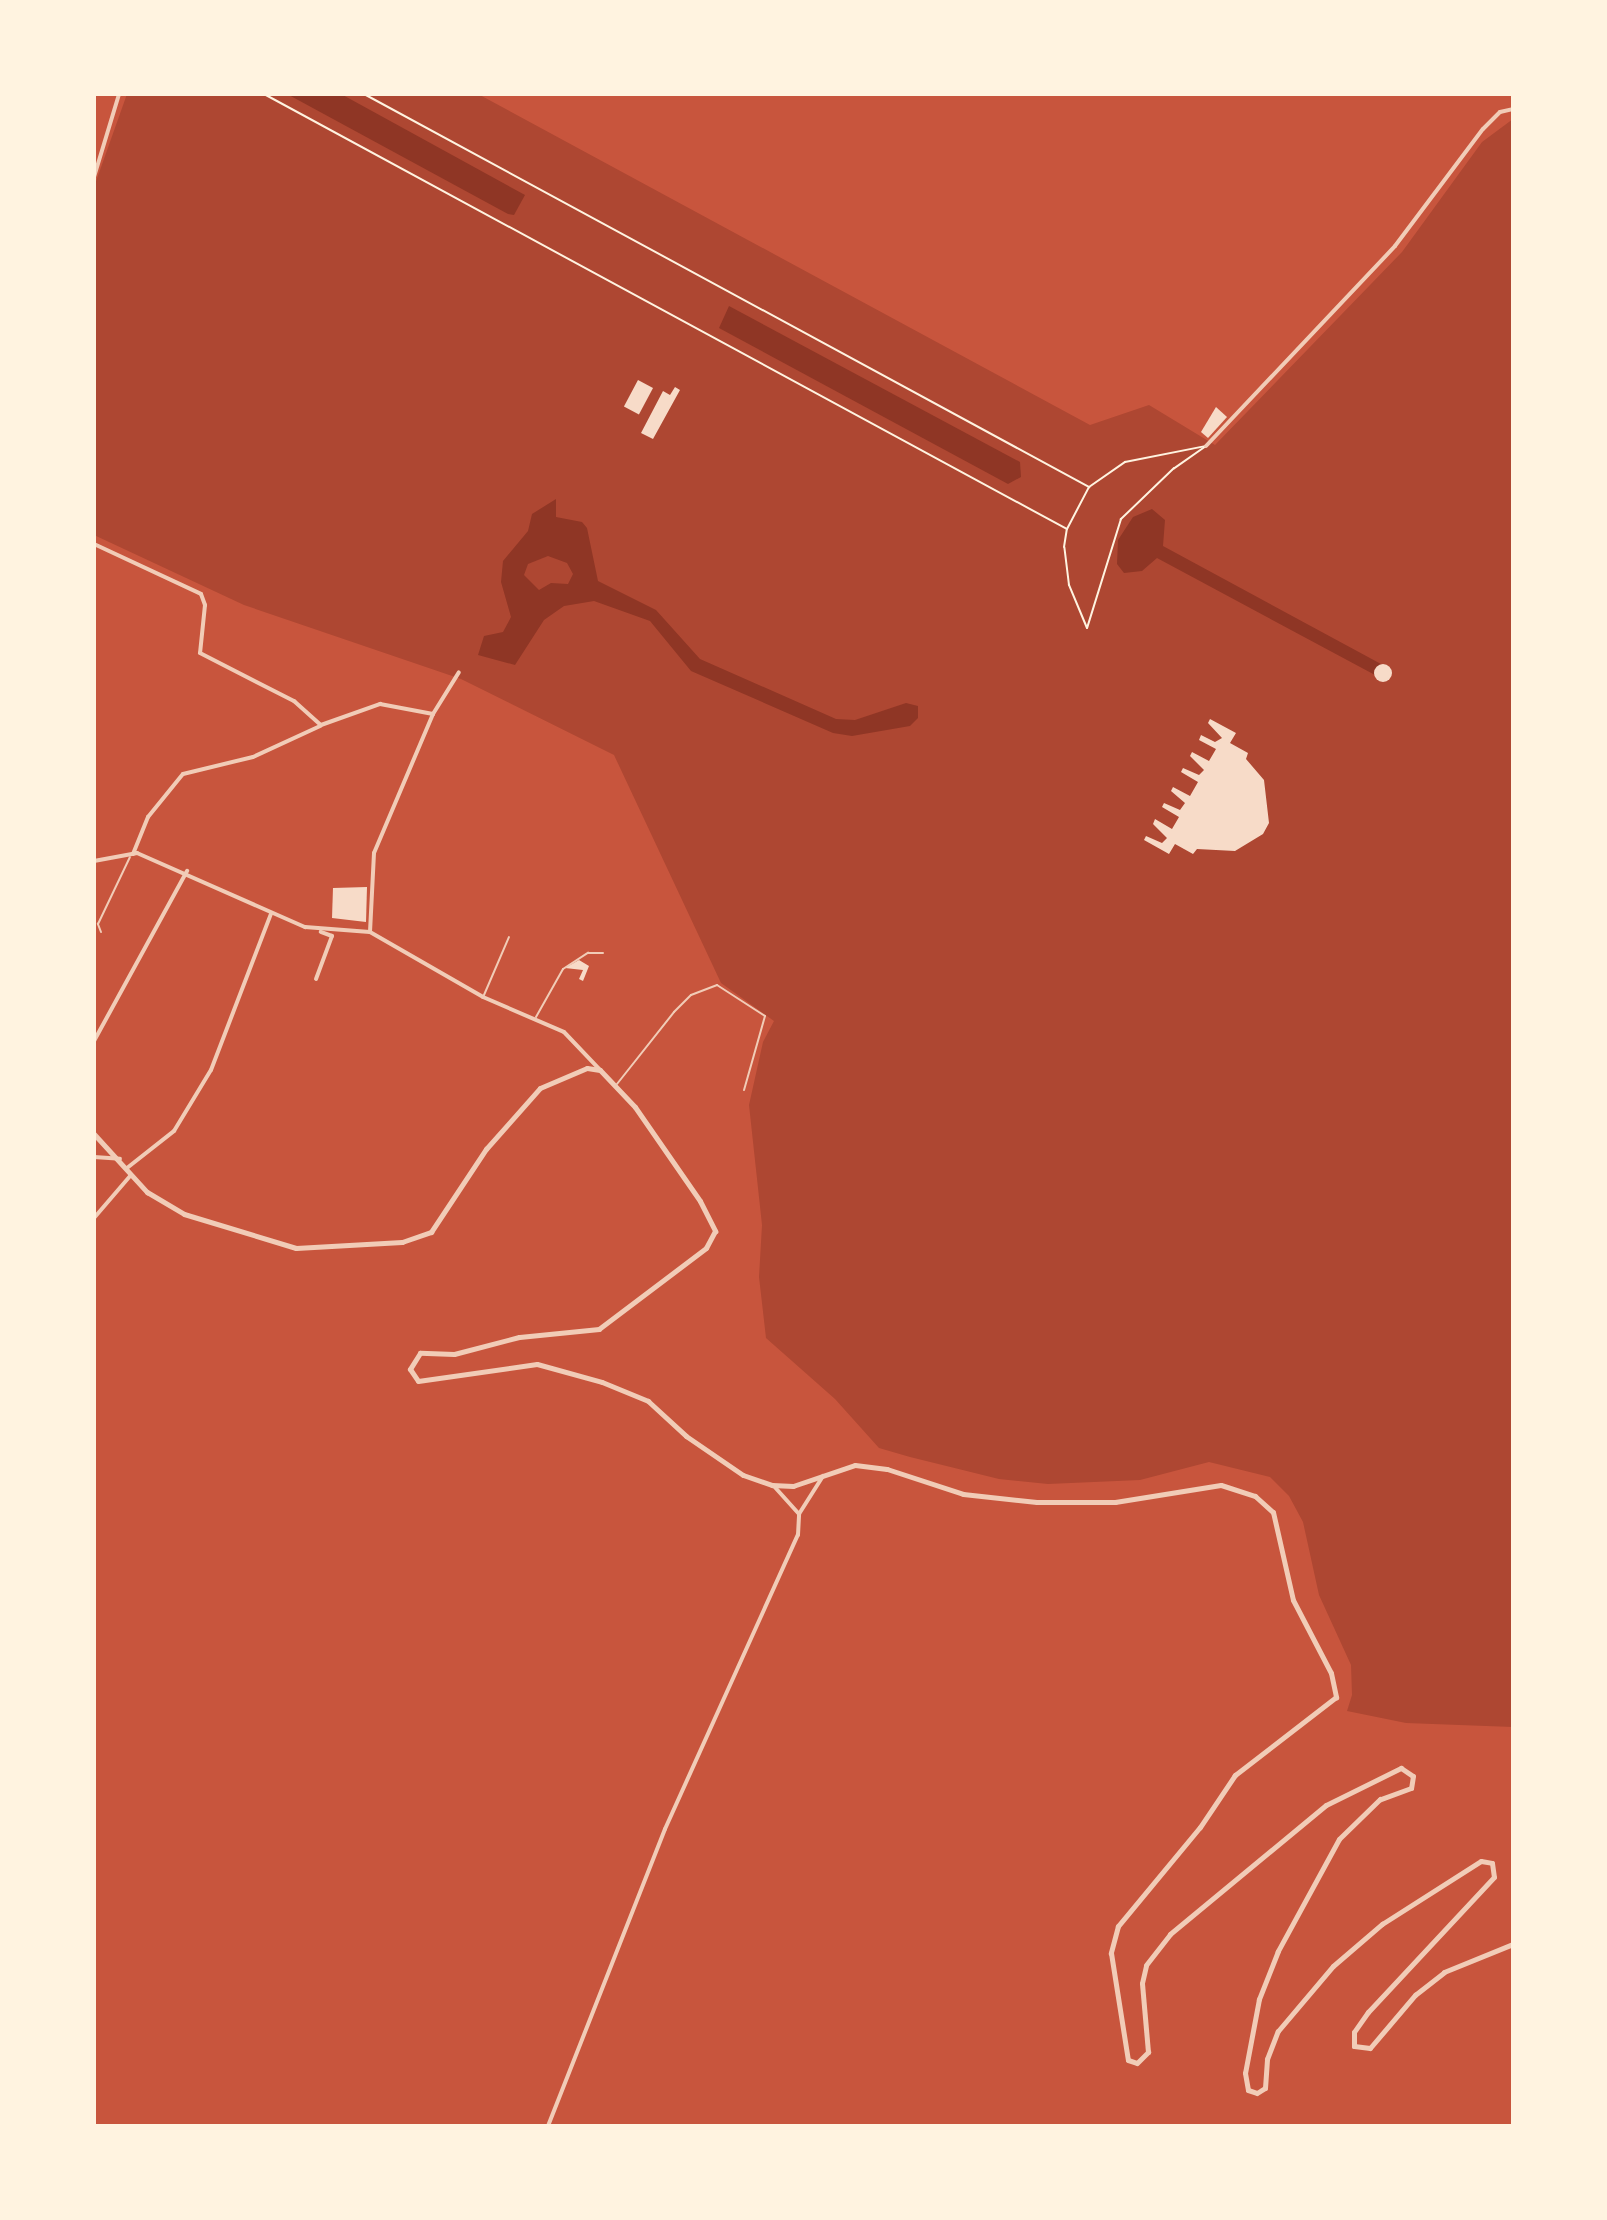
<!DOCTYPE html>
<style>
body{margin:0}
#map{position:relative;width:1607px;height:2220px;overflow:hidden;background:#c8553d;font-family:Signika,sans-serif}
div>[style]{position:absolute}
.green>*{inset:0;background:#ae4732}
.water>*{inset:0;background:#8f3625}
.building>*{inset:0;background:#f7dbc8;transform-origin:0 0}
.round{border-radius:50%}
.path>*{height:2px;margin:-1px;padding:0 1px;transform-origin:1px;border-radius:1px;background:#fff3e0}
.service>*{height:2px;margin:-1px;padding:0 1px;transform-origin:1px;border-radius:1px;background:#f1ccb7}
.minor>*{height:4px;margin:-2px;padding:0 2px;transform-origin:2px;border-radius:2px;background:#f1ccb7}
.tertiary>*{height:5px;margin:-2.5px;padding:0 2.5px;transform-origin:2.5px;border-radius:2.5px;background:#f1ccb7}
span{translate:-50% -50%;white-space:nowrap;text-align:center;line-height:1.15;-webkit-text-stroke:6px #fff3e0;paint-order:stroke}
.frame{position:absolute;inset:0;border:96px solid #fff3e0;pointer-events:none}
</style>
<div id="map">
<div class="green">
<i style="clip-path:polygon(127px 94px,478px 94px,1090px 425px,1149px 405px,1215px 445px,1402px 252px,1482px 142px,1513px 119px,1513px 1727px,1406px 1723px,1347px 1711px,1352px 1695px,1351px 1665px,1319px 1595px,1303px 1522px,1289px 1496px,1270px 1477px,1209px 1462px,1140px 1480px,1048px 1484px,999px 1479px,910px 1457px,879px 1448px,835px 1399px,766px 1338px,759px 1277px,762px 1225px,749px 1105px,763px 1042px,774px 1021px,721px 983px,614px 755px,461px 679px,244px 605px,94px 535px,94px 187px)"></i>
</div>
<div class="water">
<i style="clip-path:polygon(287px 94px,341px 94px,525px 195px,514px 215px,508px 214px)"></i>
<i style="clip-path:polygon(729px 306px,1020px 462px,1021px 477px,1008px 484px,719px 328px)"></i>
<i style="clip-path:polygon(evenodd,556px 499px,556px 517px,582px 522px,587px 528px,598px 581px,656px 610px,700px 659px,836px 719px,855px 720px,906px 703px,918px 706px,918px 718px,910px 726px,852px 736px,833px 733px,691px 671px,650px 621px,594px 601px,564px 606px,544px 620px,515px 665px,478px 655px,484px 636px,503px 632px,511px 617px,501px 582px,503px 561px,528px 531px,532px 514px,556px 499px,548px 556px,567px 563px,573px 574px,568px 584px,551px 583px,539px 590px,524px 575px,528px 564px,548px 556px)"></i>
<i style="clip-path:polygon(1152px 509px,1165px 520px,1163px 546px,1381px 664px,1375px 675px,1157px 558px,1142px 571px,1124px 573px,1117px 564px,1118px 540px,1133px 517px)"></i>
</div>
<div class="building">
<i style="left:638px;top:380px;width:17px;height:30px;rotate:28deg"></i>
<i style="clip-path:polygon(675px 387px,680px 390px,653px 439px,641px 433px,663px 391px,670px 395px)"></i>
<i style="clip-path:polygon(1216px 407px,1227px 417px,1208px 438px,1201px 432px)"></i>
<i class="round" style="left:1374px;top:664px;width:18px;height:18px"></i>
<i style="clip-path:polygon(1210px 719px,1236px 733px,1230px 743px,1248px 753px,1246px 759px,1264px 780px,1269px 823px,1263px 834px,1235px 851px,1197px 849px,1193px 854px,1175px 844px,1169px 854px,1144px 840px,1146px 836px,1162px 843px,1167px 838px,1153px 824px,1155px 819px,1172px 829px,1179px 817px,1162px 807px,1164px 803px,1180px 810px,1185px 803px,1171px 791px,1173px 787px,1190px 796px,1198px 782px,1181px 772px,1183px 768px,1199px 775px,1204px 770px,1190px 756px,1192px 752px,1209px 761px,1216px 749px,1199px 740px,1201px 735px,1215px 742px,1222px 738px,1208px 723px)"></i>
<i style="clip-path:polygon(367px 887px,366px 922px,332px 918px,333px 888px)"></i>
<i style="clip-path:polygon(579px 960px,589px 966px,583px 981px,579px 979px,583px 970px,565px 968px)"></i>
</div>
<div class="path">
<i style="left:264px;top:94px;width:913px;rotate:28.45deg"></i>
<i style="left:364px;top:94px;width:825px;rotate:28.46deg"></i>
<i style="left:1206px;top:446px;width:39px;rotate:145deg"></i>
<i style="left:1174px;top:468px;width:74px;rotate:136.1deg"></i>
<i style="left:1121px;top:519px;width:114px;rotate:107.3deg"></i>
<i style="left:1087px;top:628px;width:47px;rotate:-112.7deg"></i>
<i style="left:1069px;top:585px;width:38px;rotate:-97deg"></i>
<i style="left:1064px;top:547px;width:18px;rotate:-81deg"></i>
<i style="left:1067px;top:529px;width:47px;rotate:-62.4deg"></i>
<i style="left:1089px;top:487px;width:44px;rotate:-34.8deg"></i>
<i style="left:1125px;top:462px;width:83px;rotate:-11.2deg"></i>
</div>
<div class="service">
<i style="left:101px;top:932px;width:9px;rotate:-111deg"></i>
<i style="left:98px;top:924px;width:74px;rotate:-64.5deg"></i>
<i style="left:484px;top:995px;width:63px;rotate:-66.7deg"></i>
<i style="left:536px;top:1017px;width:55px;rotate:-60.6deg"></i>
<i style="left:563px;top:969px;width:30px;rotate:-33deg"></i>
<i style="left:588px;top:953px;width:15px"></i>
<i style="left:617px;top:1084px;width:92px;rotate:-51.6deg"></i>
<i style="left:674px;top:1012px;width:24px;rotate:-45deg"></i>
<i style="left:691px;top:995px;width:28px;rotate:-21deg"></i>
<i style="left:717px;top:985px;width:57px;rotate:32.9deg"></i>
<i style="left:765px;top:1016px;width:77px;rotate:105.8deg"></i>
</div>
<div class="minor">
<i style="left:94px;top:177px;width:87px;rotate:-73.2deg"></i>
<i style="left:1206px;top:446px;width:275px;rotate:-46.6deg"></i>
<i style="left:1395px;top:246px;width:146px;rotate:-53.1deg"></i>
<i style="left:1483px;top:129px;width:24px;rotate:-45deg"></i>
<i style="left:1500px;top:112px;width:13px;rotate:-13deg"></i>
<i style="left:94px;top:544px;width:118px;rotate:25deg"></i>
<i style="left:201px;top:594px;width:12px;rotate:70deg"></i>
<i style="left:205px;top:605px;width:48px;rotate:95.9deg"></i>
<i style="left:200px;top:653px;width:106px;rotate:27.1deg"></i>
<i style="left:294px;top:701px;width:36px;rotate:42deg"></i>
<i style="left:321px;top:725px;width:63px;rotate:-19.6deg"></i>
<i style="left:380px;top:704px;width:54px;rotate:10.7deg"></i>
<i style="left:433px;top:714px;width:151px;rotate:113deg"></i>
<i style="left:374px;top:853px;width:79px;rotate:92.9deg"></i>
<i style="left:433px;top:714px;width:49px;rotate:-58.2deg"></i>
<i style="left:133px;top:854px;width:40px;rotate:-68deg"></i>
<i style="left:148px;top:817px;width:55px;rotate:-50.9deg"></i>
<i style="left:183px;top:774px;width:72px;rotate:-13.7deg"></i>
<i style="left:253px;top:757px;width:74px;rotate:-24.8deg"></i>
<i style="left:94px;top:861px;width:44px;rotate:-10.5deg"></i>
<i style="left:137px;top:853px;width:184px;rotate:23.8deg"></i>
<i style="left:305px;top:927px;width:65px;rotate:4.4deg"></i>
<i style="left:370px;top:932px;width:130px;rotate:29.9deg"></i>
<i style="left:483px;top:997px;width:88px;rotate:23.4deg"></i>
<i style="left:564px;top:1032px;width:52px;rotate:46.5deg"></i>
<i style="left:316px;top:979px;width:46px;rotate:-69.6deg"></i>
<i style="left:332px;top:936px;width:12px;rotate:-160deg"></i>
<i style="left:94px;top:1041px;width:194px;rotate:-61.3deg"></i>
<i style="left:94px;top:1157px;width:26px;rotate:4deg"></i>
<i style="left:127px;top:1168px;width:60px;rotate:-38.2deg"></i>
<i style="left:174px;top:1131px;width:71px;rotate:-58.8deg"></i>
<i style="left:211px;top:1070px;width:167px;rotate:-69deg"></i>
<i style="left:94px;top:1218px;width:57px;rotate:-49.3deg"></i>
<i style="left:799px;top:1514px;width:45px;rotate:-57.7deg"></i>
<i style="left:548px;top:2126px;width:319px;rotate:-68.5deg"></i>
<i style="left:665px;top:1829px;width:323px;rotate:-65.7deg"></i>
<i style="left:798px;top:1535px;width:21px;rotate:-87deg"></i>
<i style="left:799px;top:1514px;width:38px;rotate:-132deg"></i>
</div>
<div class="tertiary">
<i style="left:94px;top:1134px;width:79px;rotate:47.6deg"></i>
<i style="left:147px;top:1192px;width:43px;rotate:30.7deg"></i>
<i style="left:184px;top:1214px;width:117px;rotate:16.9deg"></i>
<i style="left:296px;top:1248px;width:106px;rotate:-3.2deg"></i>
<i style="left:402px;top:1242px;width:31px;rotate:-19deg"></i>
<i style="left:431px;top:1232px;width:100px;rotate:-56.5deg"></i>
<i style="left:486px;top:1149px;width:81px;rotate:-48.5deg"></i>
<i style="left:540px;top:1088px;width:51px;rotate:-23.1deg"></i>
<i style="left:587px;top:1068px;width:13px;rotate:9deg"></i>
<i style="left:600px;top:1070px;width:51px;rotate:46.6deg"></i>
<i style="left:635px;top:1107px;width:114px;rotate:55.3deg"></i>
<i style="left:700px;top:1201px;width:34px;rotate:63deg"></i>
<i style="left:715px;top:1231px;width:19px;rotate:118deg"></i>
<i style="left:706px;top:1248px;width:134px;rotate:142.9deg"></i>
<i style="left:599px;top:1329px;width:80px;rotate:174.3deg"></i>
<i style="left:519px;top:1337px;width:67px;rotate:165.3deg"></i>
<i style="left:454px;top:1354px;width:34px;rotate:-178deg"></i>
<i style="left:420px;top:1353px;width:19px;rotate:122deg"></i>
<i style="left:410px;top:1369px;width:14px;rotate:56deg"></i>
<i style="left:418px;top:1381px;width:120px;rotate:-8.1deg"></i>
<i style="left:537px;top:1364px;width:67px;rotate:15.5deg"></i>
<i style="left:602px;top:1382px;width:50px;rotate:22.4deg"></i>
<i style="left:648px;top:1401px;width:52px;rotate:42.6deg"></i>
<i style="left:686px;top:1436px;width:69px;rotate:34.4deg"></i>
<i style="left:743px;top:1475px;width:31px;rotate:19deg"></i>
<i style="left:772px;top:1485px;width:21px;rotate:3deg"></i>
<i style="left:793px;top:1486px;width:65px;rotate:-18.7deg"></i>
<i style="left:855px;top:1465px;width:32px;rotate:7deg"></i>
<i style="left:887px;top:1469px;width:80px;rotate:18.2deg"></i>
<i style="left:963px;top:1494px;width:74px;rotate:6.2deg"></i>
<i style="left:1037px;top:1502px;width:78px"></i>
<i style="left:1115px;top:1502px;width:107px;rotate:-9.1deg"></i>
<i style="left:1221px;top:1485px;width:36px;rotate:18deg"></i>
<i style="left:1255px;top:1496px;width:24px;rotate:42deg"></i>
<i style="left:1273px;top:1512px;width:90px;rotate:77.2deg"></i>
<i style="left:1293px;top:1600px;width:82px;rotate:62.5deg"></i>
<i style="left:1331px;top:1673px;width:25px;rotate:78deg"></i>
<i style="left:1336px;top:1697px;width:128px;rotate:142.3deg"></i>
<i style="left:1235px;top:1775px;width:63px;rotate:123.9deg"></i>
<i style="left:1200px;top:1827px;width:129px;rotate:129.6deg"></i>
<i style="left:1118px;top:1926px;width:28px;rotate:105deg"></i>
<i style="left:1111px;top:1953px;width:108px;rotate:81deg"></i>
<i style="left:1128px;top:2060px;width:9px;rotate:18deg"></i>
<i style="left:1137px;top:2063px;width:16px;rotate:-45deg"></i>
<i style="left:1148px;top:2052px;width:69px;rotate:-95deg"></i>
<i style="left:1142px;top:1983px;width:18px;rotate:-77deg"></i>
<i style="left:1146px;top:1965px;width:39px;rotate:-52deg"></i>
<i style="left:1170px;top:1934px;width:202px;rotate:-39.6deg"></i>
<i style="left:1326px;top:1805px;width:84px;rotate:-26.3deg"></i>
<i style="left:1401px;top:1768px;width:14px;rotate:34deg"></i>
<i style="left:1413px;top:1776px;width:12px;rotate:99deg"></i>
<i style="left:1411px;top:1788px;width:33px;rotate:160deg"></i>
<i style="left:1380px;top:1799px;width:57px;rotate:135.7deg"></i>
<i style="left:1339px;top:1839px;width:128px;rotate:118.6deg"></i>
<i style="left:1278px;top:1951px;width:52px;rotate:111.6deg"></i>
<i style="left:1259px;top:1999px;width:75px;rotate:100.7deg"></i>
<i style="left:1245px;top:2073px;width:17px;rotate:80deg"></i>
<i style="left:1248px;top:2090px;width:9px;rotate:18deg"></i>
<i style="left:1257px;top:2093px;width:9px;rotate:-32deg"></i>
<i style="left:1265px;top:2088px;width:29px;rotate:-86deg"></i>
<i style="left:1267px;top:2059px;width:30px;rotate:-69deg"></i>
<i style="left:1278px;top:2031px;width:85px;rotate:-49.8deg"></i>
<i style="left:1333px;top:1966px;width:65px;rotate:-40.6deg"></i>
<i style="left:1382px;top:1924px;width:117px;rotate:-32.5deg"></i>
<i style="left:1481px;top:1861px;width:11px;rotate:10deg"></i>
<i style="left:1492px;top:1863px;width:14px;rotate:82deg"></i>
<i style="left:1494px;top:1877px;width:185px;rotate:133deg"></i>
<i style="left:1368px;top:2012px;width:24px;rotate:125deg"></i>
<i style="left:1354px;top:2032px;width:14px;rotate:90deg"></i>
<i style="left:1354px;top:2046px;width:16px;rotate:7deg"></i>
<i style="left:1370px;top:2048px;width:70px;rotate:-49.7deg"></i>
<i style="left:1415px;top:1995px;width:37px;rotate:-38deg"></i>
<i style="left:1444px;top:1972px;width:74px;rotate:-22.1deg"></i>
</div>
<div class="frame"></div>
</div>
